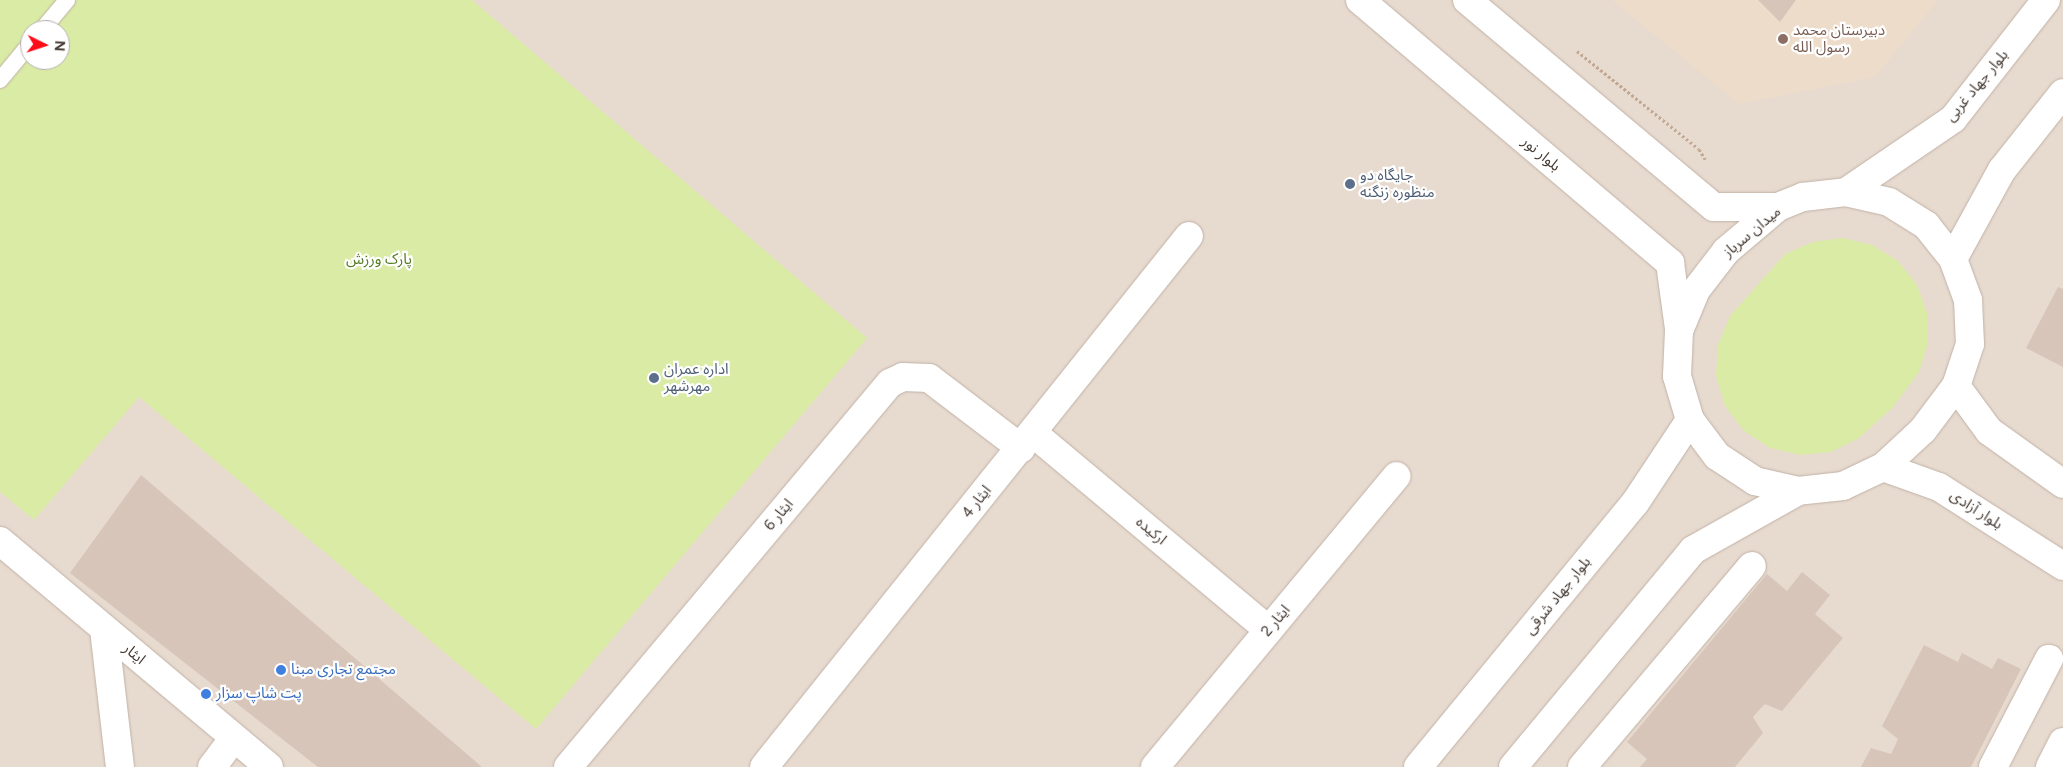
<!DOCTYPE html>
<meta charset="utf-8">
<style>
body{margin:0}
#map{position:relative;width:2063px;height:767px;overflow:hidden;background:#f3eae1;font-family:Figtree,"Noto Sans Arabic",sans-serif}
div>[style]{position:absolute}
.residential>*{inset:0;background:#e7dacf}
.education>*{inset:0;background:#eddcc9}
.green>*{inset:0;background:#daeba5}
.building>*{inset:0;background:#d8c5b9}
.path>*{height:3px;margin-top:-1.5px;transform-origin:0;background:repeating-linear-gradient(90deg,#c2a893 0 2.5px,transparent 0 5px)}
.roads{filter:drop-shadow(0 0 1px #c1b2a6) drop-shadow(0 0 1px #c1b2a6)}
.service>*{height:16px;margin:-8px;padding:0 8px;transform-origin:8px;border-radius:8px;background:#fff}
.minor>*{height:28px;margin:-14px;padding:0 14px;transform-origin:14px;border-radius:14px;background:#fff}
.tertiary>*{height:28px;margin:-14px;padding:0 14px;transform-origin:14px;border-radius:14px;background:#fff}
.dots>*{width:14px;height:14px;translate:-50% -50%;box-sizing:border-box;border:2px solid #fff;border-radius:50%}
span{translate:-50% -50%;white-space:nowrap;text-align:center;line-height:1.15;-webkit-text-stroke:4.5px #fff;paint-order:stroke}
.education-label{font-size:15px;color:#785e54}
.left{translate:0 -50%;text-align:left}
.street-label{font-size:15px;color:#443932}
.service-label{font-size:15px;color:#4e5e75}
.park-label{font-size:15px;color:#557a21}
.shop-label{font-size:15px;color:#366cbe}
.north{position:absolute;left:20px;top:20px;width:50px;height:50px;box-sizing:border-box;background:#fff;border:1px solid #b4b0ad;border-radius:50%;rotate:94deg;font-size:14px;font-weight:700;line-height:20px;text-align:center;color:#443932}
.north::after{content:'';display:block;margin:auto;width:18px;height:22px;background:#ff0c19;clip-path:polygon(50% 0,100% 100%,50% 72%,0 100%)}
</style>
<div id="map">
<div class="residential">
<i style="clip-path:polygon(evenodd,0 0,2063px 0,2063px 767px,0 767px,0 0,30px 30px,60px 30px,60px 60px,30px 60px,30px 30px)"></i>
</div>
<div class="education">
<i style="clip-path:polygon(1612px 0,1938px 0,1875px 77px,1739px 104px)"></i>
</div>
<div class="green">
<i style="clip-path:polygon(evenodd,0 0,472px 0,867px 338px,536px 729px,139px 397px,34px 520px,0 492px,0 0,30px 30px,60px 30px,60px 60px,30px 60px,30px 30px)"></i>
<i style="clip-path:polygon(1843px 238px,1872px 245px,1898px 261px,1917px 285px,1927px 313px,1928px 343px,1919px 372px,1892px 408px,1859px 438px,1831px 452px,1800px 455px,1770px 448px,1744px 431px,1725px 406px,1716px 376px,1718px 345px,1730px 316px,1785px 254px,1813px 242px)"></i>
</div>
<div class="building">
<i style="clip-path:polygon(1758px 0,1796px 0,1780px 22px)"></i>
<i style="clip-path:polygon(2058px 287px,2063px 289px,2063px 367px,2026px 348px)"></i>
<i style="clip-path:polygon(141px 475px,482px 767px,318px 767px,70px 573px)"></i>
<i style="clip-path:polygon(1802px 572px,1830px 595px,1815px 614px,1843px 638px,1782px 711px,1765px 704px,1759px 710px,1753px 717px,1763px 733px,1735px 767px,1640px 767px,1647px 759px,1627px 742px,1767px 574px,1787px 591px)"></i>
<i style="clip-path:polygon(1924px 645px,1958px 662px,1962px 653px,1992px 669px,1998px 658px,2021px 669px,1971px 767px,1861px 767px,1871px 748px,1891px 754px,1895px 746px,1898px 739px,1882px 726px)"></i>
</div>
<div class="path">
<i style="left:1577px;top:51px;width:156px;rotate:38.8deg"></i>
<i style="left:1699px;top:149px;width:12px;rotate:59deg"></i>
</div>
<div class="roads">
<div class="service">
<i style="left:42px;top:30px;width:39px;rotate:-50deg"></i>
<i style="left:0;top:80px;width:47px;rotate:-50.2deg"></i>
</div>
<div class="minor">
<i style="left:1033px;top:433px;width:307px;rotate:39.9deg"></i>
<i style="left:104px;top:629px;width:139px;rotate:83.4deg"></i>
<i style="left:568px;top:767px;width:501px;rotate:-50.02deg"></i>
<i style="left:890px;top:383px;width:14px;rotate:-25deg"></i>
<i style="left:903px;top:377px;width:26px;rotate:2deg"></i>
<i style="left:929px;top:378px;width:116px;rotate:37.3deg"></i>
<i style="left:764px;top:767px;width:680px;rotate:-51.33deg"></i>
<i style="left:1155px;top:767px;width:378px;rotate:-50.3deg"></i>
<i style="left:1582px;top:767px;width:263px;rotate:-49.8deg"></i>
<i style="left:1993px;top:767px;width:122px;rotate:-62.6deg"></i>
<i style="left:2050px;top:767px;width:28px;rotate:-63deg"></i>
</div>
<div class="tertiary">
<i style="left:1360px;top:0;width:407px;rotate:40.3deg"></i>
<i style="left:1670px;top:263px;width:67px;rotate:82.2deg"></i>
<i style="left:1467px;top:0;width:322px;rotate:40deg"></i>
<i style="left:1714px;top:207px;width:64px"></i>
<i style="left:1846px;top:192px;width:44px;rotate:13.1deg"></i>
<i style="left:1889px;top:202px;width:44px;rotate:31.9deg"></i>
<i style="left:1926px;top:225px;width:43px;rotate:51.5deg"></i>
<i style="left:1953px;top:259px;width:44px;rotate:69.9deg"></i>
<i style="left:1968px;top:300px;width:44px;rotate:87.4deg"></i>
<i style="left:1970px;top:344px;width:44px;rotate:108.4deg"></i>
<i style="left:1956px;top:386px;width:55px;rotate:126.9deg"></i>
<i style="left:1923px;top:430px;width:54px;rotate:137.2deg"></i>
<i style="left:1883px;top:467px;width:44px;rotate:154.6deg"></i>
<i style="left:1843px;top:486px;width:45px;rotate:173.7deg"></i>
<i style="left:1798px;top:491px;width:44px;rotate:-166.9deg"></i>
<i style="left:1755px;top:481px;width:45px;rotate:-146.7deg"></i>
<i style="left:1717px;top:456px;width:45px;rotate:-126.9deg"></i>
<i style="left:1690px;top:420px;width:46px;rotate:-106.5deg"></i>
<i style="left:1677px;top:376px;width:45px;rotate:-87.5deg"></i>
<i style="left:1679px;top:331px;width:44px;rotate:-67.5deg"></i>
<i style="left:1696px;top:290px;width:49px;rotate:-52.4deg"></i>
<i style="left:1726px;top:251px;width:68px;rotate:-40.2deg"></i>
<i style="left:1778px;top:207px;width:27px;rotate:-22deg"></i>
<i style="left:1803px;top:197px;width:43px;rotate:-6.6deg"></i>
<i style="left:1846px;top:192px;width:130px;rotate:-34.3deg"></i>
<i style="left:1953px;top:119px;width:151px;rotate:-52deg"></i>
<i style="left:1953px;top:259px;width:102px;rotate:-61.2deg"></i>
<i style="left:2002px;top:170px;width:98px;rotate:-51.6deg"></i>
<i style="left:1956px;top:386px;width:56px;rotate:53.7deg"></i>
<i style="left:1989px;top:431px;width:91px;rotate:35.6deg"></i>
<i style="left:1883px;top:467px;width:59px;rotate:19.7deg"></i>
<i style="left:1939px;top:487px;width:147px;rotate:32.5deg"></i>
<i style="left:0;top:541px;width:351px;rotate:40deg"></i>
<i style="left:212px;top:767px;width:36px;rotate:-53deg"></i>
<i style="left:1418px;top:767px;width:342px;rotate:-50.6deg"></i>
<i style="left:1635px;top:503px;width:100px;rotate:-56.5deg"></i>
<i style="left:1513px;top:767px;width:282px;rotate:-50.3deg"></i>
<i style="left:1693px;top:550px;width:120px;rotate:-29.3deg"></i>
</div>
</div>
<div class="dots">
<i style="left:1783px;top:39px;background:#8d6e63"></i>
<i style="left:1350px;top:184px;background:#5c6f8a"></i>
<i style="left:654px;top:378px;background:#5c6f8a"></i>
<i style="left:281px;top:670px;background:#3f7fe0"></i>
<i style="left:206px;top:694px;background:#3f7fe0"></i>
</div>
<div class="education-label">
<span class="left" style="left:1793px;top:39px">دبیرستان محمد<br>رسول الله</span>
</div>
<div class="street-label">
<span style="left:1977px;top:86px;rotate:-50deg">بلوار جهاد غربی</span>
<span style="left:1541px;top:154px;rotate:40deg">بلوار نور</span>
<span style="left:1752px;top:232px;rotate:-40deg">میدان سرباز</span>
<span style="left:977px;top:502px;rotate:-51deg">ایثار 4</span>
<span style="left:1976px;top:510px;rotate:33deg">بلوار آزادی</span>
<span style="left:779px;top:515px;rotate:-50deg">ایثار 6</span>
<span style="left:1151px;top:531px;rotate:40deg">ارکیده</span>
<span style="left:1558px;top:596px;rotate:-51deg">بلوار جهاد شرقی</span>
<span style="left:1276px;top:621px;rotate:-50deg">ایثار 2</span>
<span style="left:134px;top:654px;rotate:40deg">ایثار</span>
</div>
<div class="service-label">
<span class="left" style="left:1360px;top:184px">جایگاه دو<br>منظوره زنگنه</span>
<span class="left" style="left:664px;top:378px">اداره عمران<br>مهرشهر</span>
</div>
<div class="park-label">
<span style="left:379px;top:260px">پارک ورزش</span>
</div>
<div class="shop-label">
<span class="left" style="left:291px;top:670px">مجتمع تجاری مبنا</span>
<span class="left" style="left:216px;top:694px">پت شاپ سزار</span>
</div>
<div class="north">N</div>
</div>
